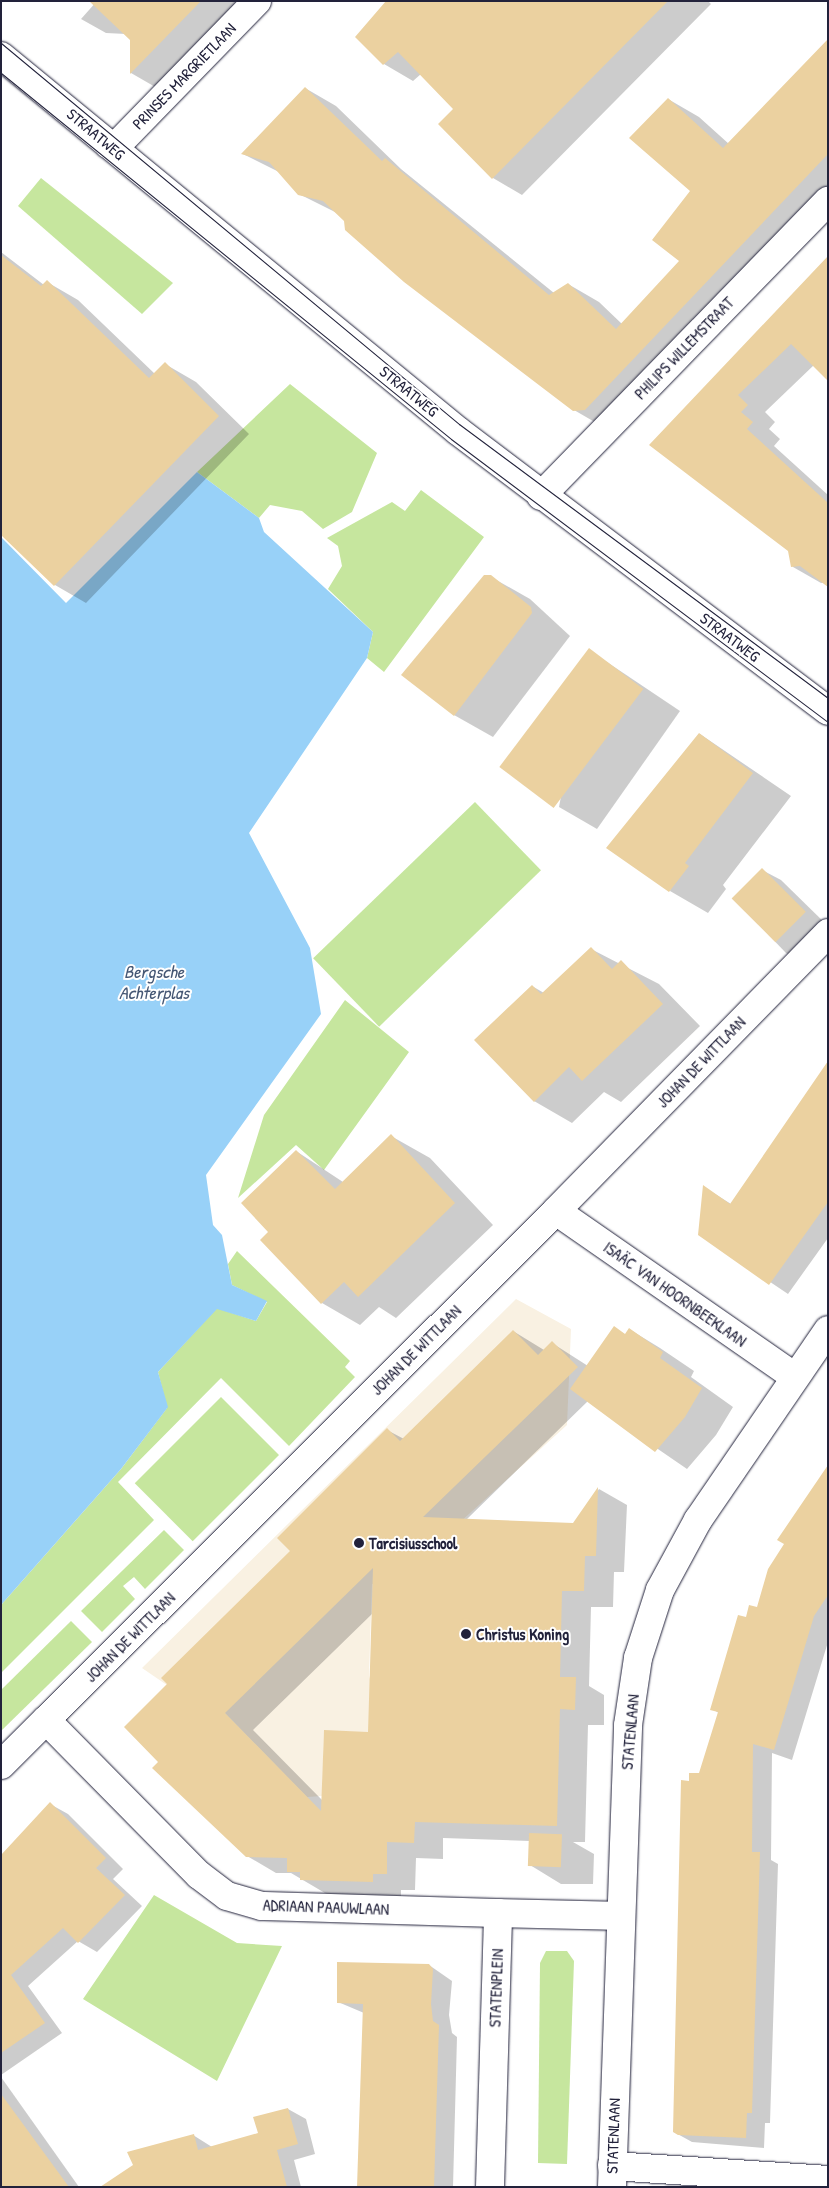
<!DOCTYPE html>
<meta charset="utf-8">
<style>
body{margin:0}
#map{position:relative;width:829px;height:2188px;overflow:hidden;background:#fff;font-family:"Patrick Hand",sans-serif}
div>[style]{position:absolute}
.built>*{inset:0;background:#f9f1e2}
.green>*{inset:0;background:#c6e69e;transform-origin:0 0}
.water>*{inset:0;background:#98d1f8}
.shadow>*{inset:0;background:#0003}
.building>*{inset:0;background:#ebd1a0;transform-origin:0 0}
.roads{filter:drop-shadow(0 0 1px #22223b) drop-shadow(0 0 1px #22223b)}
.pedestrian>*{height:28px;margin:-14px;padding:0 14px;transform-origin:14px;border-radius:14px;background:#fff}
.minor>*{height:28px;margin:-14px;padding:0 14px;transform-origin:14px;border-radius:14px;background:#fff}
.tertiary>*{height:28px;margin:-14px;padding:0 14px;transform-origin:14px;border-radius:14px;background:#fff}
.tram>*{height:1px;margin:-0.5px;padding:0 0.5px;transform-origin:0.5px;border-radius:0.5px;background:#22223b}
.dots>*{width:14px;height:14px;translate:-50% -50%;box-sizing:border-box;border:2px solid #fff;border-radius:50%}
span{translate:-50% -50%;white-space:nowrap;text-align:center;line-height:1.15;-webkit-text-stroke:4px #fff;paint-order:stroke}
.street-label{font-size:16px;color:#22223b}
.poi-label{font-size:16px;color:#22223b;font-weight:700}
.left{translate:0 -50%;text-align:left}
.water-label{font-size:18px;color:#455774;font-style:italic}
.frame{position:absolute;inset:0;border:2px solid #22223b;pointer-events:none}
</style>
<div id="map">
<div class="built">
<i style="clip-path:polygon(516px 1299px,571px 1329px,567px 1425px,393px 1583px,372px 1584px,369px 1676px,388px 1733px,324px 1731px,322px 1796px,307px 1797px,225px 1713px,196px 1705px,142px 1668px)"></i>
</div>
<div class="green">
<i style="clip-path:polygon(41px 178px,173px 283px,142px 314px,18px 206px)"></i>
<i style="clip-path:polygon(290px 384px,377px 453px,352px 512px,323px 529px,302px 511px,270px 505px,259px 518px,197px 472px)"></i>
<i style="clip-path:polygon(421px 490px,484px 537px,384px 672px,367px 658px,373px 632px,328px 589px,342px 566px,338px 546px,327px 538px,392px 502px,405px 511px)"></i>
<i style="left:475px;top:802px;width:95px;height:225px;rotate:46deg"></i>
<i style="clip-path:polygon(345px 1000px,409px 1052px,324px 1170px,296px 1145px,238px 1198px,264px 1115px)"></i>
<i style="clip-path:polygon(237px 1251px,350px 1361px,345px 1367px,355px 1377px,289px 1446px,221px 1378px,118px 1482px,154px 1520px,1px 1673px,1px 1605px,121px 1469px,167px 1408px,158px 1372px,217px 1308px,256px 1321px,267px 1302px,232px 1285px,228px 1264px)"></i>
<i style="left:221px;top:1397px;width:82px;height:122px;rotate:45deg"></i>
<i style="clip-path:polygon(164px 1530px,184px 1550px,145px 1589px,134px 1577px,123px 1586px,135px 1599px,102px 1632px,81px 1611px)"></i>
<i style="clip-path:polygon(71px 1621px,92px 1642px,1px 1731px,1px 1690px)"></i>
<i style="clip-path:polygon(154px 1895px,237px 1943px,282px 1946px,217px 2081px,83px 1999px)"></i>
<i style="clip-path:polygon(546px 1951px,567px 1951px,574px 1961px,567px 2164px,538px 2163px,540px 1963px)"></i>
</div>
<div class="water">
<i style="clip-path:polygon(197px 472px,259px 518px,264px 532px,373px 632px,367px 658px,249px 833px,310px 948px,321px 1014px,206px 1175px,213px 1225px,222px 1235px,232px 1285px,267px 1301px,256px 1321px,217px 1309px,158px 1372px,168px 1407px,121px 1469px,1px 1605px,1px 537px,66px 603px)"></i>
</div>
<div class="shadow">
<i style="clip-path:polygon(97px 1px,241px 1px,157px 88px,131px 73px,131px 39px,126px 34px,106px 33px,81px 19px)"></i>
<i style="clip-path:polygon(388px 1px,708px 1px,711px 4px,522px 195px,493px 178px,440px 124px,455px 109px,421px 74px,413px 81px,384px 64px,357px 37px)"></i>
<i style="clip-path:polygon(828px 41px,828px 204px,605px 428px,574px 410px,339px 214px,299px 194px,281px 173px,243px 154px,305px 88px,336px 106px,401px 169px,554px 293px,568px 284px,599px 302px,622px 324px,681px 261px,692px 191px,668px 99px,699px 117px,729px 144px)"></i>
<i style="clip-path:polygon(1px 252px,44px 285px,47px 282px,78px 300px,155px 374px,165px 364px,196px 382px,249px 434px,86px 603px,55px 585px,1px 534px)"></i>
<i style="clip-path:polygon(828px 259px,814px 365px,765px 412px,775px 422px,769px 429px,780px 439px,774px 446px,828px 495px,828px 582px,821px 583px,793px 567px,789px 550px,650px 445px)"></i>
<i style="clip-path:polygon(491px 577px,530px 599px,570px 636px,493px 737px,454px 715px)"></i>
<i style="clip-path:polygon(589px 650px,680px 711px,597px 829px,559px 807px)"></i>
<i style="clip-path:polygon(700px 734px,791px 796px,723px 885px,726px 889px,708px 913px,670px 891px)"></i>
<i style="clip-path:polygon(762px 870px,781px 880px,828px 926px,805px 964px,786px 953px,734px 899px)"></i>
<i style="clip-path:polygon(591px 949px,659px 984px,700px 1026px,621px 1102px,604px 1092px,572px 1123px,534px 1101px,532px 986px,544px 993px)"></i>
<i style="clip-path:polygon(828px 1064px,828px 1238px,788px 1294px,699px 1234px,704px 1187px,731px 1204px)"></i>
<i style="clip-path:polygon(391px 1136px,430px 1158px,493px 1225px,396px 1318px,379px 1307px,360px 1325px,322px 1303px,262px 1240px,269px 1232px,296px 1151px,343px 1182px)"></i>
<i style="clip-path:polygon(evenodd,615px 1328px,626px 1335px,629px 1329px,660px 1348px,694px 1371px,691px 1377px,733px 1407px,716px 1435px,687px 1469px,588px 1401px,466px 1520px,573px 1525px,599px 1489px,627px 1505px,624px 1572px,614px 1572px,613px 1607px,591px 1607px,589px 1686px,604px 1695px,604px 1725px,588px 1725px,585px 1842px,573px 1842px,594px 1854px,593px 1884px,561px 1884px,530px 1865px,530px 1841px,443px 1838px,443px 1859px,416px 1858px,415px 1890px,401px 1890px,401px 1898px,330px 1896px,291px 1873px,276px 1873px,247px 1856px,160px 1762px,169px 1685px,292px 1551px,387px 1430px,404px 1439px,513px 1331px,544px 1350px,552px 1343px,588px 1366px,615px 1328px,373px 1613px,369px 1733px,323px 1801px,253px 1730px,373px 1613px)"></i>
<i style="clip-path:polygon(828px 1467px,828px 1642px,792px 1760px,772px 1753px,771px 1860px,778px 1864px,770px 2123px,765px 2123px,764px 2148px,692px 2142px,674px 2132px,690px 1782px,700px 1775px,719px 1713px,712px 1709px,747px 1619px,758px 1609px,785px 1543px)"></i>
<i style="clip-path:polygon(50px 1804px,68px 1814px,123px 1869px,113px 1879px,142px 1906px,97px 1952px,78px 1941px,28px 1986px,62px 2033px,1px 2075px,1px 1856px)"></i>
<i style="clip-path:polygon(429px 1965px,452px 1981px,449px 2015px,452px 2033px,457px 2037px,453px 2187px,358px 2187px,364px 2013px,338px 2002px)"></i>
<i style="clip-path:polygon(1px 2077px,79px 2187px,1px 2187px)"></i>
<i style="clip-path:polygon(288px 2109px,306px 2119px,315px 2154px,294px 2160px,301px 2187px,102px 2187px,193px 2135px,212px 2147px,259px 2134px)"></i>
</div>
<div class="building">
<i style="clip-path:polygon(89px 1px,201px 1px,130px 74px,130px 40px)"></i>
<i style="clip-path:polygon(386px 1px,668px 1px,492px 179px,438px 124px,453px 109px,398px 52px,383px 65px,355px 37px)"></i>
<i style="clip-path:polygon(828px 39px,828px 154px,585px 410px,573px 411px,404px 282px,345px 230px,344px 221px,323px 201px,298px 195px,269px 162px,241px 154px,305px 87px,382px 161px,385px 158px,549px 295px,568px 283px,616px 329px,679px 261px,652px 240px,690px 191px,629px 138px,668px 98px,723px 148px)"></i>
<i style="clip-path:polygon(1px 255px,41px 286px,47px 280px,149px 378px,165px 362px,219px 416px,54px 586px,1px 535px)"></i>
<i style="clip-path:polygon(828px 256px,828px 381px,791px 344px,738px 395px,748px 405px,741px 412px,753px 422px,747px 429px,828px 503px,828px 587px,800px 566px,791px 567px,788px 551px,649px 445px)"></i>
<i style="clip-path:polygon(484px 575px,491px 575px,531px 607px,532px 613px,454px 716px,401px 675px)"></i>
<i style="left:589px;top:648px;width:68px;height:149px;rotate:37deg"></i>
<i style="clip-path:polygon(699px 733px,753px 773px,685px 863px,689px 866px,669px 892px,606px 848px)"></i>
<i style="left:762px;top:868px;width:62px;height:43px;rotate:45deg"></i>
<i style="clip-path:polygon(591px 947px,612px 969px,621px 960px,663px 1004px,582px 1081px,569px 1067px,534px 1102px,474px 1040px,532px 985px,541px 994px)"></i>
<i style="clip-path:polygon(828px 1061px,828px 1202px,769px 1285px,698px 1235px,703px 1185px,730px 1204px)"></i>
<i style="clip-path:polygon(391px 1134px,455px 1203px,358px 1297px,344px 1282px,321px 1304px,260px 1240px,268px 1232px,241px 1203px,296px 1150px,335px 1189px)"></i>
<i style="clip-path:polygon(614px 1326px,625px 1334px,629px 1328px,663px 1352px,660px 1358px,702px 1388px,685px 1417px,655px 1452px,570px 1389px)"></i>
<i style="clip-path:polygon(evenodd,513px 1330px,538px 1355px,552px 1341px,578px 1367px,423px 1517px,573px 1523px,598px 1487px,596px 1556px,585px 1556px,584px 1591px,562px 1591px,560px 1677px,576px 1677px,575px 1710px,560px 1709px,557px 1826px,415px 1822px,414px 1843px,387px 1842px,387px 1874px,373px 1874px,373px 1882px,300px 1880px,300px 1872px,287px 1872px,287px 1858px,246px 1857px,152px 1768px,158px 1762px,124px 1727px,167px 1684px,161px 1678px,290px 1551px,277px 1538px,387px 1428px,400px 1441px,513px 1330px,373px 1568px,368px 1732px,324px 1730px,321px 1811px,225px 1713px,373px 1568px)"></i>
<i style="clip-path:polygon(828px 1465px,828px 1595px,814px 1616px,774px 1750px,753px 1744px,752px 1852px,760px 1852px,752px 2113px,747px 2113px,746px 2138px,678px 2135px,673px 2132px,681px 1780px,689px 1781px,689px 1773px,699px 1773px,718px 1712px,710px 1710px,738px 1615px,746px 1617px,749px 1605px,757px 1607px,768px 1569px,784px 1544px,777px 1540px)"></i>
<i style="clip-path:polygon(50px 1802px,106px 1858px,96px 1868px,125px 1895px,78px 1943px,63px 1928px,11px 1975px,45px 2023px,1px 2053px,1px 1855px)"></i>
<i style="left:529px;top:1833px;width:33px;height:33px;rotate:2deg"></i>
<i style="clip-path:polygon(337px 1962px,429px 1964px,433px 1969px,431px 2004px,433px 2021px,439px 2025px,434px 2187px,357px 2187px,363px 2004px,337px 2003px)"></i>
<i style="clip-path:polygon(1px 2094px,69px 2187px,1px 2187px)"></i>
<i style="clip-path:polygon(288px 2108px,298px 2144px,277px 2150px,287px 2187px,100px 2187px,133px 2165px,127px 2152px,194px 2134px,198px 2150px,258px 2133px,253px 2117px)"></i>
</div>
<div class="roads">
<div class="pedestrian">
<i style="left:46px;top:1720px;width:721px;rotate:-44.94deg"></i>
</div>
<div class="minor">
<i style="left:109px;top:145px;width:10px;rotate:-11deg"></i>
<i style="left:119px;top:143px;width:198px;rotate:-45.8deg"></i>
<i style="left:541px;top:496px;width:412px;rotate:-45.8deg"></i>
<i style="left:795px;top:1377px;width:291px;rotate:-145.2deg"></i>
<i style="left:556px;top:1211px;width:389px;rotate:-45.6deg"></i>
<i style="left:1px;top:1765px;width:64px;rotate:-45deg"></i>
<i style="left:46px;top:1720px;width:218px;rotate:45.4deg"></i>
<i style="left:199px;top:1875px;width:35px;rotate:37deg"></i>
<i style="left:227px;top:1896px;width:36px;rotate:16deg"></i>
<i style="left:262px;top:1906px;width:236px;rotate:1.7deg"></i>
<i style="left:612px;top:2166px;width:216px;rotate:3.7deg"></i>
<i style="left:490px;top:2187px;width:274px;rotate:-88.3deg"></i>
<i style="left:498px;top:1913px;width:123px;rotate:1.4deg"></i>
<i style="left:612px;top:2187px;width:462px;rotate:-88deg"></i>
<i style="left:628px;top:1725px;width:68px;rotate:-81.5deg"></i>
<i style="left:638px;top:1658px;width:71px;rotate:-72.1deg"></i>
<i style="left:660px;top:1590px;width:80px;rotate:-61.5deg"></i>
<i style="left:698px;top:1520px;width:230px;rotate:-55.6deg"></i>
</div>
<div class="tertiary">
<i style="left:1px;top:56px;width:591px;rotate:39.37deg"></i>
<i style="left:458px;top:431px;width:464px;rotate:37.1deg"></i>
</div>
</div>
<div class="tram">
<i style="left:1px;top:43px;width:596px;rotate:39.76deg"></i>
<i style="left:459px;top:424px;width:460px;rotate:36.6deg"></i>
<i style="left:1px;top:73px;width:580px;rotate:39.12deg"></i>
<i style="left:451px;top:439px;width:471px;rotate:36.9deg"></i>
</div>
<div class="dots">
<i style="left:359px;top:1543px;background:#22223b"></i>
<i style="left:466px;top:1634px;background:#22223b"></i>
</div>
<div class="street-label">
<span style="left:184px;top:76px;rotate:-46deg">PRINSES MARGRIETLAAN</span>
<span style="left:96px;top:134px;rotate:40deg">STRAATWEG</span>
<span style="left:684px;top:348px;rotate:-46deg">PHILIPS WILLEMSTRAAT</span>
<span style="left:409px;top:391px;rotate:39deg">STRAATWEG</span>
<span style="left:730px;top:637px;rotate:37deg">STRAATWEG</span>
<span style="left:701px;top:1062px;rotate:-46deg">JOHAN DE WITTLAAN</span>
<span style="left:675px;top:1294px;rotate:35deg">ISAÄC VAN HOORNBEEKLAAN</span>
<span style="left:416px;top:1350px;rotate:-45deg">JOHAN DE WITTLAAN</span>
<span style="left:130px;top:1637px;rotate:-45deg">JOHAN DE WITTLAAN</span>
<span style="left:630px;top:1732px;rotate:-85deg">STATENLAAN</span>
<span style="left:326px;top:1907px;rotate:2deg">ADRIAAN PAAUWLAAN</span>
<span style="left:496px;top:1988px;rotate:-88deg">STATENPLEIN</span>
<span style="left:613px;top:2136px;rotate:-88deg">STATENLAAN</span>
</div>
<div class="poi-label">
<span class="left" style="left:369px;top:1543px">Tarcisiusschool</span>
<span class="left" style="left:476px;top:1634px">Christus Koning</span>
</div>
<div class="water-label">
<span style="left:154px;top:983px">Bergsche<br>Achterplas</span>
</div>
<div class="frame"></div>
</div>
